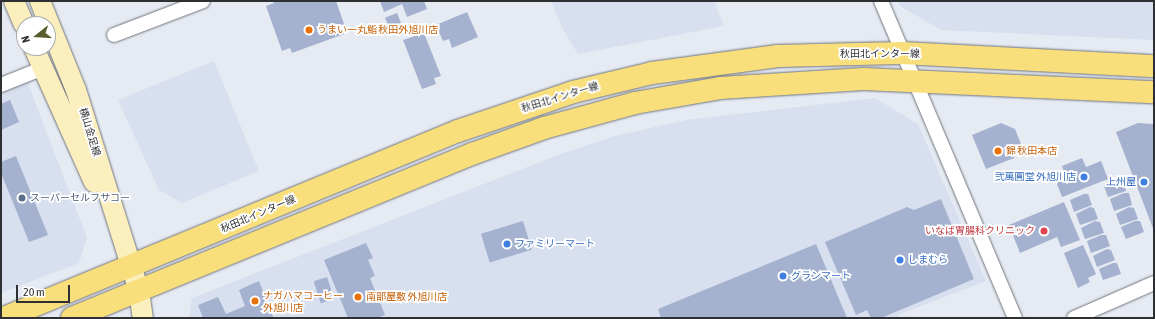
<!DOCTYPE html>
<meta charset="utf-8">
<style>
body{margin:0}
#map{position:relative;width:1155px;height:319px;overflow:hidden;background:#e6eaf2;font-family:"Asap Condensed","Noto Sans JP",sans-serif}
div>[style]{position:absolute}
.built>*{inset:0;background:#d8dfee}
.building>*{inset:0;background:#a4b2cf;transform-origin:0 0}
.roads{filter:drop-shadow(0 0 1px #70747c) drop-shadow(0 0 1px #70747c)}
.street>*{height:14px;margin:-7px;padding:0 7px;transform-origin:7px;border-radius:7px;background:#fff}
.secondary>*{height:20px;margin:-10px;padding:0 10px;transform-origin:10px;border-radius:10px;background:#fbefbe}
.primary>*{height:22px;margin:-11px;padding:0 11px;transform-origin:11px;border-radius:11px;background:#f8df7c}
.dots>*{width:11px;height:11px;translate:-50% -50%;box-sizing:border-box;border:2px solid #fff;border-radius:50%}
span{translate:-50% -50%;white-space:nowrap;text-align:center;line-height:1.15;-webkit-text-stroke:3.5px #fff;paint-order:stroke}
.food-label{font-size:10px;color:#c56008}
.left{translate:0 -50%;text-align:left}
.street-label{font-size:10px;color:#2e2f33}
.shop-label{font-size:10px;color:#366cbe}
.right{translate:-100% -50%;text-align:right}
.service-label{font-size:10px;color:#4e5e75}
.health-label{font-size:10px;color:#be3a42}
.frame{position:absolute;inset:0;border:2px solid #2e2f33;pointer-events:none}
.north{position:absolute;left:16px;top:16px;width:40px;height:40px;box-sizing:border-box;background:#fff;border:1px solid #abacad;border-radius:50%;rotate:253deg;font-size:11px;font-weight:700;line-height:16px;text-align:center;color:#2e2f33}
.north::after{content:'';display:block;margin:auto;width:14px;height:18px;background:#5a5e2c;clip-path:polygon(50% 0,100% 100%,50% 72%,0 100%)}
.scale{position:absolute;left:16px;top:285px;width:54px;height:18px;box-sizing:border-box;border:2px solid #2e2f33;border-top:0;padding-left:5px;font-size:12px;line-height:14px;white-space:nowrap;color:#2e2f33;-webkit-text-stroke:3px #fff;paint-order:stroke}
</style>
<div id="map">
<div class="built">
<i style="clip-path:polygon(551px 1px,714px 1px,724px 26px,578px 54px,562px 28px)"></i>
<i style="clip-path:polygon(898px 1px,1154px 1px,1154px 40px,941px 30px,900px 6px)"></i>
<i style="clip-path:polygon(214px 61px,259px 171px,182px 203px,159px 190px,118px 100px)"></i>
<i style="clip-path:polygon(27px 81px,87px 238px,79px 263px,1px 293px,1px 92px)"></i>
<i style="clip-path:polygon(875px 98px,918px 124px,986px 281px,898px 315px,899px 318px,189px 318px,192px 298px,558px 155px,615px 136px,686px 120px)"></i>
</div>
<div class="building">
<i style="clip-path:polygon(273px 1px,336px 1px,344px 24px,341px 26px,344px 34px,292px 53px,290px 48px,282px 51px,266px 6px,274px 3px)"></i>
<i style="clip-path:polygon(380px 1px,424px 1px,427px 9px,407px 17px,402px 4px,384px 12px)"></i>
<i style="clip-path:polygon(467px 12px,478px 37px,452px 48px,449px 39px,443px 41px,436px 25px)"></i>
<i style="left:397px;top:13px;width:18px;height:13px;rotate:68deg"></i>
<i style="clip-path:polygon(424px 33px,441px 76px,434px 78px,436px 84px,422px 89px,403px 40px)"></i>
<i style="clip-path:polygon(10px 100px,19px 122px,1px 130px,1px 104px)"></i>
<i style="clip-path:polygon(1001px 123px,1015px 129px,1021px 144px,1014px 158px,986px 169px,972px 135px)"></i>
<i style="clip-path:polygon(1138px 123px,1154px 124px,1154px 231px,1116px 132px)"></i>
<i style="clip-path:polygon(16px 156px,48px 235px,29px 242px,1px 173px,1px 162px)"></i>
<i style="clip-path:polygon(1082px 158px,1086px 167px,1101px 161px,1108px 179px,1062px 197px,1055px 179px,1065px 175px,1062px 166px)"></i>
<i style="clip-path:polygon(1118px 180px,1123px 180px,1126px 191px,1108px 197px,1104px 186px)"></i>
<i style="clip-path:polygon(1124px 193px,1129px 193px,1132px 205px,1114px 211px,1110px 199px)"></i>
<i style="clip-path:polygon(1084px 194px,1088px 194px,1092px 205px,1074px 212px,1070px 200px)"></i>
<i style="clip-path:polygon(941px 199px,974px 279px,881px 318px,871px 318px,867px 310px,856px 315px,825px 242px,907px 207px,914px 210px)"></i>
<i style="clip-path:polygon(1064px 202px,1080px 240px,1061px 247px,1057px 237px,1020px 253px,1009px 225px)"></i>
<i style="clip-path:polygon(1090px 207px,1094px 208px,1098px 219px,1080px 225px,1076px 214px)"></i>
<i style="clip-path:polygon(1129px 207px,1134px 208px,1138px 219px,1120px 225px,1116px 214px)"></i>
<i style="left:523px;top:221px;width:30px;height:44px;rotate:73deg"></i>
<i style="clip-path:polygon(1095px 221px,1100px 222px,1104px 233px,1085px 239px,1081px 228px)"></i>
<i style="clip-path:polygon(1135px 221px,1140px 221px,1144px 232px,1126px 239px,1121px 227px)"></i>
<i style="clip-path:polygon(1101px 235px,1106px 235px,1110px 246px,1091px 253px,1087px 241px)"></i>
<i style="clip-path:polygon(366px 243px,373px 258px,368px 260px,375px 276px,370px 278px,385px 315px,377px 318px,348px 318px,324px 260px)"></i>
<i style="clip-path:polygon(816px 244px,847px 318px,661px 318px,658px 309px)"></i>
<i style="clip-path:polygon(1083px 245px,1096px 274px,1088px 278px,1090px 282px,1078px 288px,1064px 253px)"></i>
<i style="clip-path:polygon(1107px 249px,1111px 250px,1115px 260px,1097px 267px,1093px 256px)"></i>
<i style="clip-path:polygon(1113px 263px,1117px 263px,1121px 274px,1103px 280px,1099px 269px)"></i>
<i style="left:327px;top:277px;width:23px;height:14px;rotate:72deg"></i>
<i style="clip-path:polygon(259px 281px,273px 317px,203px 318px,198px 305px,218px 297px,226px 314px,245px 306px,239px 290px)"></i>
</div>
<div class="roads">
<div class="street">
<i style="left:881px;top:1px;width:344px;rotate:67.1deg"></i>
<i style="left:114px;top:35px;width:95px;rotate:-20.9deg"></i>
<i style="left:1px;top:85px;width:45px;rotate:-22deg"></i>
<i style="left:1074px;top:318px;width:87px;rotate:-23.6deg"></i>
</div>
<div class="secondary">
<i style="left:14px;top:1px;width:25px;rotate:67deg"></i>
<i style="left:40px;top:1px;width:96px;rotate:68deg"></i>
<i style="left:76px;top:90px;width:211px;rotate:72.6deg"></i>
<i style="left:139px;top:291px;width:27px;rotate:82deg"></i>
<i style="left:34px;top:48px;width:147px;rotate:65.9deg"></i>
</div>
<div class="primary">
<i style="left:4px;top:318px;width:491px;rotate:-22.4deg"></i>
<i style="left:458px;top:131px;width:121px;rotate:-18.7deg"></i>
<i style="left:573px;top:92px;width:81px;rotate:-13.5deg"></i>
<i style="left:652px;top:73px;width:127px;rotate:-7.7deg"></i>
<i style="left:778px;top:56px;width:79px;rotate:-1.5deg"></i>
<i style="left:857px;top:54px;width:46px;rotate:-1.2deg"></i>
<i style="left:903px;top:53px;width:251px;rotate:3deg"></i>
<i style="left:72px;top:318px;width:432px;rotate:-22.3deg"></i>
<i style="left:472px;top:154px;width:77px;rotate:-19.9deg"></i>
<i style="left:544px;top:128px;width:94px;rotate:-15.4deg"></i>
<i style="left:635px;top:103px;width:86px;rotate:-10deg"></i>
<i style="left:720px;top:88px;width:144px;rotate:-3.6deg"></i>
<i style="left:864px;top:79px;width:290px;rotate:2.6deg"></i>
</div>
</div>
<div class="dots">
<i style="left:309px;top:30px;background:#e8710a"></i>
<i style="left:998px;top:151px;background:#e8710a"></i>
<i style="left:1084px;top:177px;background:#3f7fe0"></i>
<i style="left:1144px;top:182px;background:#3f7fe0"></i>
<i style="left:22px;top:198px;background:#5c6f8a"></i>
<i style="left:1044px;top:231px;background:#e0444e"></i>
<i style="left:507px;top:244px;background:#3f7fe0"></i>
<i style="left:900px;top:260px;background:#3f7fe0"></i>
<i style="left:783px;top:276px;background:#3f7fe0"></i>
<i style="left:358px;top:297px;background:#e8710a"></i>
<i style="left:255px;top:301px;background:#e8710a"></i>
</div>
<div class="food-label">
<span class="left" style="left:317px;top:30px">うまい一丸鮨 秋田外旭川店</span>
<span class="left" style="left:1006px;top:151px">錦 秋田本店</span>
<span class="left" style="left:263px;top:301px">ナガハマコーヒー<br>外旭川店</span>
<span class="left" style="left:366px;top:297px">南部屋敷 外旭川店</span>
</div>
<div class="street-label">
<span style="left:880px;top:54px">秋田北インター線</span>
<span style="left:560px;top:97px;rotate:-17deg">秋田北インター線</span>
<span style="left:90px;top:132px;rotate:73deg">横山金足線</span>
<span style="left:258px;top:214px;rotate:-23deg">秋田北インター線</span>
</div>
<div class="shop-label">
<span class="right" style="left:1076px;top:177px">弐萬圓堂 外旭川店</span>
<span class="right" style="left:1136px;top:182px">上州屋</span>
<span class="left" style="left:515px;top:244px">ファミリーマート</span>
<span class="left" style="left:908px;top:260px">しまむら</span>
<span class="left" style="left:791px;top:276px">グランマート</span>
</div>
<div class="service-label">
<span class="left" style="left:30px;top:198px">スーパーセルフサコー</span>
</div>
<div class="health-label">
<span class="right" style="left:1035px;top:231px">いなば胃腸科クリニック</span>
</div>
<div class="frame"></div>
<div class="north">N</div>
<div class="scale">20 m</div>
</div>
